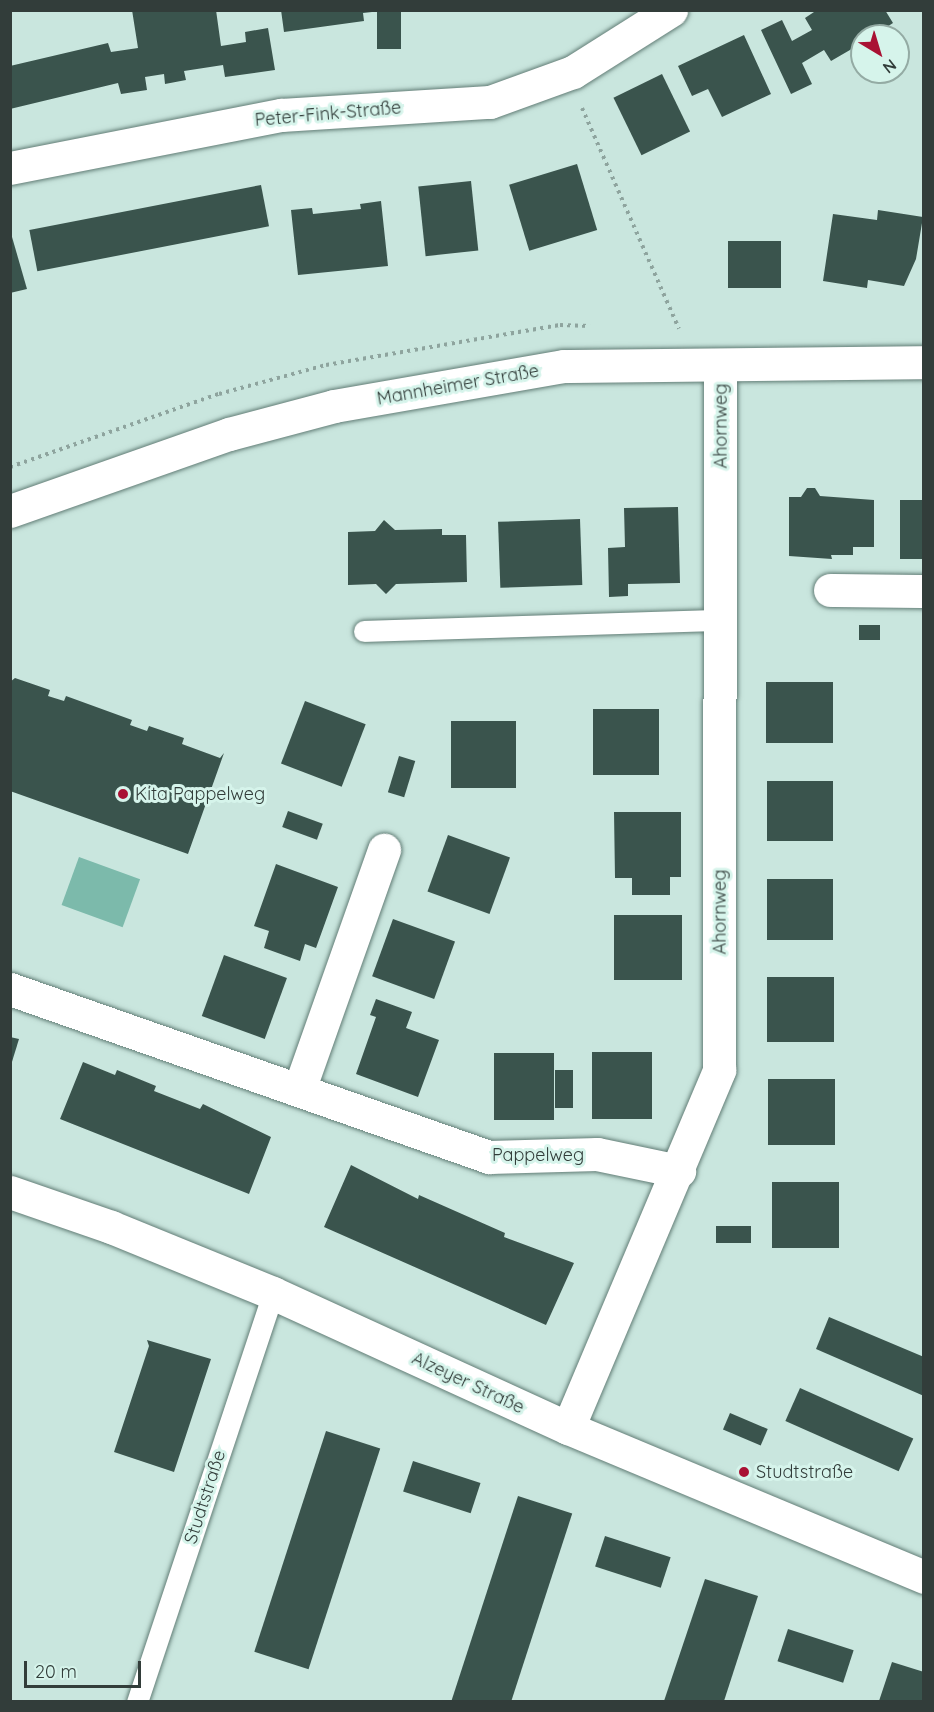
<!DOCTYPE html>
<meta charset="utf-8">
<style>
body{margin:0}
#map{position:relative;width:934px;height:1712px;overflow:hidden;background:#c9e6de;font-family:Quicksand,sans-serif}
div>[style]{position:absolute}
.green>*{inset:0;background:#7cbaab;transform-origin:0 0}
.building>*{inset:0;background:#3a544d;transform-origin:0 0}
.path>*{height:4px;margin-top:-2px;transform-origin:0;background:repeating-linear-gradient(90deg,#8ea49e 0 3px,transparent 0 7.5px)}
.roads{filter:drop-shadow(0 0 2px #627d76) drop-shadow(0 0 2px #627d76)}
.service>*{height:21px;margin:-10.5px;padding:0 10.5px;transform-origin:10.5px;border-radius:10.5px;background:#fff}
.minor>*{height:33px;margin:-16.5px;padding:0 16.5px;transform-origin:16.5px;border-radius:16.5px;background:#fff}
.tertiary>*{height:33px;margin:-16.5px;padding:0 16.5px;transform-origin:16.5px;border-radius:16.5px;background:#fff}
.secondary>*{height:33px;margin:-16.5px;padding:0 16.5px;transform-origin:16.5px;border-radius:16.5px;background:#fff}
.dots>*{width:16px;height:16px;translate:-50% -50%;box-sizing:border-box;border:3px solid #d6f4eb;border-radius:50%}
span{translate:-50% -50%;white-space:nowrap;text-align:center;line-height:1.15;-webkit-text-stroke:6px #d6f4eb;paint-order:stroke}
.street-label{font-size:18px;color:#323d3a}
.poi-label{font-size:18px;color:#323d3a}
.left{translate:0 -50%;text-align:left}
.frame{position:absolute;inset:0;border:12px solid #323d3a;pointer-events:none}
.north{position:absolute;left:850px;top:24px;width:60px;height:60px;box-sizing:border-box;background:#d6f4eb;border:2px solid #94aba4;border-radius:50%;rotate:142deg;font-size:16px;font-weight:700;line-height:24px;text-align:center;color:#323d3a}
.north::after{content:'';display:block;margin:auto;width:21px;height:27px;background:#a91133;clip-path:polygon(50% 0,100% 100%,50% 72%,0 100%)}
.scale{position:absolute;left:24px;top:1661px;width:117px;height:27px;box-sizing:border-box;border:3px solid #323d3a;border-top:0;padding-left:8px;font-size:18px;line-height:21px;white-space:nowrap;color:#323d3a;-webkit-text-stroke:4px #d6f4eb;paint-order:stroke}
</style>
<div id="map">
<div class="green">
<i style="left:79px;top:857px;width:65px;height:51px;rotate:20deg"></i>
</div>
<div class="building">
<i style="clip-path:polygon(132px 10px,216px 10px,221px 46px,246px 42px,245px 32px,268px 28px,275px 70px,225px 77px,223px 65px,184px 71px,186px 80px,165px 84px,164px 74px,145px 77px,147px 90px,121px 94px,118px 83px,10px 109px,10px 66px,108px 43px,111px 52px,138px 48px)"></i>
<i style="clip-path:polygon(281px 10px,372px 10px,372px 12px,363px 13px,364px 21px,284px 32px)"></i>
<i style="left:377px;top:10px;width:24px;height:39px"></i>
<i style="clip-path:polygon(817px 10px,885px 10px,893px 23px,873px 36px,862px 36px,862px 43px,831px 61px,824px 50px,802px 63px,812px 84px,791px 94px,761px 30px,782px 20px,792px 41px,812px 30px,805px 18px)"></i>
<i style="clip-path:polygon(744px 35px,771px 94px,722px 117px,708px 89px,692px 96px,678px 66px)"></i>
<i style="left:662px;top:74px;width:64px;height:54px;rotate:64deg"></i>
<i style="left:577px;top:164px;width:69px;height:71px;rotate:73deg"></i>
<i style="left:471px;top:181px;width:70px;height:53px;rotate:84deg"></i>
<i style="left:261px;top:185px;width:42px;height:236px;rotate:79deg"></i>
<i style="clip-path:polygon(381px 201px,388px 266px,298px 275px,291px 210px,312px 208px,313px 214px,361px 209px,360px 204px)"></i>
<i style="clip-path:polygon(878px 210px,923px 217px,916px 259px,904px 286px,868px 280px,867px 288px,823px 281px,833px 214px,877px 220px)"></i>
<i style="clip-path:polygon(10px 230px,27px 289px,10px 293px)"></i>
<i style="left:781px;top:241px;width:47px;height:53px;rotate:90deg"></i>
<i style="clip-path:polygon(807px 488px,815px 488px,820px 496px,874px 500px,874px 547px,853px 547px,853px 555px,831px 555px,832px 559px,789px 556px,789px 497px,801px 497px)"></i>
<i style="left:900px;top:500px;width:24px;height:59px"></i>
<i style="clip-path:polygon(678px 507px,680px 583px,628px 584px,628px 596px,609px 597px,608px 548px,625px 547px,624px 508px)"></i>
<i style="left:580px;top:519px;width:66px;height:82px;rotate:88deg"></i>
<i style="clip-path:polygon(384px 520px,395px 530px,442px 529px,442px 535px,466px 535px,467px 582px,396px 584px,386px 594px,376px 584px,348px 585px,348px 532px,375px 531px)"></i>
<i style="left:859px;top:625px;width:21px;height:15px"></i>
<i style="clip-path:polygon(15px 678px,50px 690px,48px 696px,64px 701px,66px 696px,132px 720px,130px 725px,147px 731px,149px 726px,184px 738px,182px 744px,220px 758px,224px 753px,188px 854px,10px 791px,10px 682px)"></i>
<i style="left:833px;top:682px;width:61px;height:67px;rotate:90deg"></i>
<i style="left:305px;top:701px;width:65px;height:67px;rotate:21deg"></i>
<i style="left:659px;top:709px;width:66px;height:66px;rotate:90deg"></i>
<i style="left:516px;top:721px;width:67px;height:65px;rotate:90deg"></i>
<i style="left:399px;top:756px;width:17px;height:38px;rotate:17deg"></i>
<i style="left:767px;top:781px;width:66px;height:60px"></i>
<i style="left:288px;top:811px;width:37px;height:17px;rotate:20deg"></i>
<i style="clip-path:polygon(614px 812px,681px 812px,681px 877px,670px 877px,670px 895px,632px 895px,632px 878px,615px 878px)"></i>
<i style="left:448px;top:835px;width:66px;height:60px;rotate:20deg"></i>
<i style="clip-path:polygon(276px 864px,338px 887px,316px 948px,305px 944px,300px 961px,264px 948px,269px 931px,254px 926px)"></i>
<i style="left:767px;top:879px;width:66px;height:61px"></i>
<i style="left:614px;top:915px;width:68px;height:65px"></i>
<i style="left:393px;top:919px;width:66px;height:61px;rotate:20deg"></i>
<i style="left:224px;top:955px;width:67px;height:65px;rotate:20deg"></i>
<i style="left:767px;top:977px;width:67px;height:65px"></i>
<i style="clip-path:polygon(376px 999px,412px 1012px,406px 1028px,439px 1040px,418px 1097px,356px 1074px,376px 1017px,370px 1015px)"></i>
<i style="clip-path:polygon(10px 1037px,19px 1039px,11px 1065px,10px 1065px)"></i>
<i style="left:592px;top:1052px;width:60px;height:67px"></i>
<i style="left:554px;top:1053px;width:67px;height:60px;rotate:90deg"></i>
<i style="clip-path:polygon(83px 1062px,115px 1075px,117px 1070px,156px 1086px,154px 1091px,200px 1109px,203px 1104px,271px 1137px,249px 1194px,60px 1119px)"></i>
<i style="left:555px;top:1070px;width:18px;height:38px"></i>
<i style="left:835px;top:1079px;width:66px;height:67px;rotate:90deg"></i>
<i style="clip-path:polygon(351px 1165px,418px 1199px,419px 1195px,505px 1233px,504px 1237px,574px 1263px,546px 1325px,324px 1227px)"></i>
<i style="left:839px;top:1182px;width:66px;height:67px;rotate:90deg"></i>
<i style="left:716px;top:1226px;width:35px;height:17px"></i>
<i style="clip-path:polygon(829px 1317px,924px 1357px,924px 1396px,816px 1349px)"></i>
<i style="clip-path:polygon(147px 1340px,211px 1359px,174px 1472px,114px 1452px,149px 1346px)"></i>
<i style="left:800px;top:1388px;width:124px;height:36px;rotate:24deg"></i>
<i style="left:730px;top:1413px;width:41px;height:18px;rotate:23deg"></i>
<i style="left:326px;top:1431px;width:57px;height:232px;rotate:18deg"></i>
<i style="left:413px;top:1461px;width:71px;height:32px;rotate:18deg"></i>
<i style="left:518px;top:1496px;width:57px;height:216px;rotate:18deg"></i>
<i style="left:605px;top:1536px;width:69px;height:32px;rotate:18deg"></i>
<i style="clip-path:polygon(705px 1579px,758px 1596px,724px 1701px,664px 1701px)"></i>
<i style="left:788px;top:1629px;width:69px;height:34px;rotate:18deg"></i>
<i style="clip-path:polygon(892px 1662px,924px 1672px,924px 1701px,879px 1701px)"></i>
</div>
<div class="path">
<i style="left:582px;top:108px;width:241px;rotate:66.3deg"></i>
<i style="left:10px;top:467px;width:221px;rotate:-19.3deg"></i>
<i style="left:219px;top:394px;width:111px;rotate:-15.2deg"></i>
<i style="left:326px;top:365px;width:237px;rotate:-9.7deg"></i>
<i style="left:560px;top:325px;width:30px;rotate:2deg"></i>
</div>
<div class="roads">
<div class="service">
<i style="left:364px;top:631px;width:357px;rotate:-1.8deg"></i>
<i style="left:137px;top:1702px;width:431px;rotate:-71.6deg"></i>
</div>
<div class="minor">
<i style="left:10px;top:168px;width:276px;rotate:-11.1deg"></i>
<i style="left:281px;top:115px;width:209px;rotate:-3.6deg"></i>
<i style="left:490px;top:102px;width:88px;rotate:-19.9deg"></i>
<i style="left:573px;top:72px;width:116px;rotate:-32.3deg"></i>
<i style="left:830px;top:590px;width:94px;rotate:0.6deg"></i>
<i style="left:10px;top:989px;width:508px;rotate:19.33deg"></i>
<i style="left:489px;top:1157px;width:108px;rotate:-1.6deg"></i>
<i style="left:597px;top:1154px;width:84px;rotate:11.7deg"></i>
<i style="left:299px;top:1090px;width:255px;rotate:-70.5deg"></i>
<i style="left:568px;top:1428px;width:389px;rotate:-67.1deg"></i>
<i style="left:719px;top:1070px;width:705px;rotate:-89.92deg"></i>
</div>
<div class="tertiary">
<i style="left:10px;top:511px;width:232px;rotate:-19.4deg"></i>
<i style="left:229px;top:434px;width:109px;rotate:-14.9deg"></i>
<i style="left:334px;top:406px;width:233px;rotate:-9.9deg"></i>
<i style="left:564px;top:366px;width:360px;rotate:-0.6deg"></i>
</div>
<div class="secondary">
<i style="left:10px;top:1192px;width:107px;rotate:19.1deg"></i>
<i style="left:111px;top:1227px;width:175px;rotate:22.2deg"></i>
<i style="left:273px;top:1293px;width:324px;rotate:24.6deg"></i>
<i style="left:568px;top:1428px;width:386px;rotate:22.7deg"></i>
</div>
</div>
<div class="dots">
<i style="left:123px;top:794px;background:#a91133"></i>
<i style="left:744px;top:1472px;background:#a91133"></i>
</div>
<div class="street-label">
<span style="left:328px;top:114px;rotate:-5deg">Peter-Fink-Straße</span>
<span style="left:458px;top:385px;rotate:-10deg">Mannheimer Straße</span>
<span style="left:721px;top:426px;rotate:-90deg">Ahornweg</span>
<span style="left:720px;top:912px;rotate:-90deg">Ahornweg</span>
<span style="left:538px;top:1155px">Pappelweg</span>
<span style="left:468px;top:1383px;rotate:25deg">Alzeyer Straße</span>
<span style="left:205px;top:1497px;rotate:-72deg">Studtstraße</span>
</div>
<div class="poi-label">
<span class="left" style="left:135px;top:794px">Kita Pappelweg</span>
<span class="left" style="left:756px;top:1472px">Studtstraße</span>
</div>
<div class="frame"></div>
<div class="north">N</div>
<div class="scale">20 m</div>
</div>
